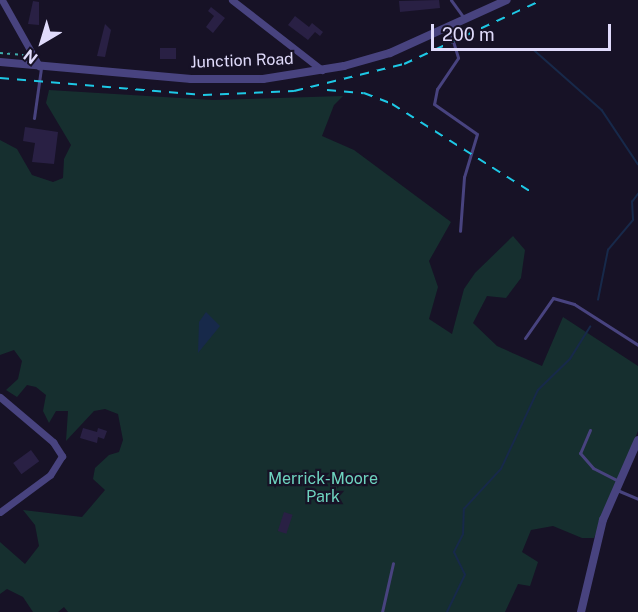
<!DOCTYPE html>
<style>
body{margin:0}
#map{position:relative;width:638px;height:612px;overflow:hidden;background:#171226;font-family:"Public Sans",sans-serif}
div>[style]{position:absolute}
.green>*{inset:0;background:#162f2f}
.water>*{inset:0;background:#17294a}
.stream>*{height:1.5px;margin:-0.75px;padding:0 0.75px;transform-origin:0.75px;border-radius:0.75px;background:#17294a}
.building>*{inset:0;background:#292044;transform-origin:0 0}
.path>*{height:1.5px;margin-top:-0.75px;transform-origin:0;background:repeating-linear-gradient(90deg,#3eacab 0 3px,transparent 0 7.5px)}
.service>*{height:3px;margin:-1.5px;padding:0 1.5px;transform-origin:1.5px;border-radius:1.5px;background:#48437f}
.minor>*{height:7px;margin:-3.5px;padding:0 3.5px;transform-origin:3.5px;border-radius:3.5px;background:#48437f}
.tertiary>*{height:8px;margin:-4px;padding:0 4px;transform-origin:4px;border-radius:4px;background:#48437f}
.rail>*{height:1.5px;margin-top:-0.75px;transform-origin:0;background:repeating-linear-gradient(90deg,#1dc8e5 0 9px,transparent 0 17px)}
span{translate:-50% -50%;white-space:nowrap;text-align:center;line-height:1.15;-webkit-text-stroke:4.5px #171226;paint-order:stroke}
.street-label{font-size:16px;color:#e0dbfb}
.park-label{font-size:16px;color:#6ed3bf}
.north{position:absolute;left:12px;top:12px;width:60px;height:60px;-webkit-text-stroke:4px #171226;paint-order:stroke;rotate:218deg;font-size:16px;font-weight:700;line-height:24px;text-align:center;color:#e0dbfb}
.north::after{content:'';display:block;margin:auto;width:21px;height:27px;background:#e0dbfb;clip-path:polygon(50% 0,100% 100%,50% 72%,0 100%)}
.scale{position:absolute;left:431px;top:24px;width:180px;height:27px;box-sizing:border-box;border:3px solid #e0dbfb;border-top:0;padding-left:8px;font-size:18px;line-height:21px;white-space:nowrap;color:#e0dbfb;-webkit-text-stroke:4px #171226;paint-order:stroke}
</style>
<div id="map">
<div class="green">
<i style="clip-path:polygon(49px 90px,213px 100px,343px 96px,334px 105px,322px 136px,354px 150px,451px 222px,429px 261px,438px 287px,429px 319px,452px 334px,464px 289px,475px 273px,513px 236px,525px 250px,521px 278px,506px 298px,487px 296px,473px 323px,497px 346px,542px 366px,563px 317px,638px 366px,638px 431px,594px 538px,582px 538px,553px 526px,531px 530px,522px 552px,538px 562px,530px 586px,518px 584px,505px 612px,68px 612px,64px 607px,58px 612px,33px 612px,23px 597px,7px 589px,0 594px,0 542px,25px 564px,39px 546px,35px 525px,23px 510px,82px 517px,105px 490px,93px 479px,95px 468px,109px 455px,119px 452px,123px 440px,118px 414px,105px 409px,94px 411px,66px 441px,68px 411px,56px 411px,49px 423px,43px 411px,46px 395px,36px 387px,27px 385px,17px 397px,6px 390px,18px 379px,22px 361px,14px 350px,0 355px,0 140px,17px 149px,32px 175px,53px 182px,63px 178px,64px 159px,71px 145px,46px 103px)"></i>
</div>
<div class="water">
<i style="clip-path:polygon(206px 312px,220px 326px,198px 353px,199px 322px)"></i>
</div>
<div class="stream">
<i style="left:533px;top:49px;width:92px;rotate:41.5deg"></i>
<i style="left:602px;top:110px;width:65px;rotate:56.3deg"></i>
<i style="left:598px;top:300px;width:51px;rotate:-78.7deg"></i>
<i style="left:608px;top:250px;width:39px;rotate:-50deg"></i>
<i style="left:633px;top:220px;width:18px;rotate:-93deg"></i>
<i style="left:632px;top:202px;width:10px;rotate:-53deg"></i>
<i style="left:447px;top:612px;width:41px;rotate:-64.1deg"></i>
<i style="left:465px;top:575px;width:25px;rotate:-116deg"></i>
<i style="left:454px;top:552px;width:20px;rotate:-63deg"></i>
<i style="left:463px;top:534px;width:25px;rotate:-88deg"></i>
<i style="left:464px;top:509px;width:54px;rotate:-47.2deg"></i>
<i style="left:501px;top:469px;width:87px;rotate:-64.9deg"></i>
<i style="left:538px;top:390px;width:45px;rotate:-44.1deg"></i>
<i style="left:570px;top:359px;width:38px;rotate:-58deg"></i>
</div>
<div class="building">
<i style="clip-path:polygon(439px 0,440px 8px,400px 12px,399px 1px)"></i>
<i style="clip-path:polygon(33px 1px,39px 2px,39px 25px,28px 24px)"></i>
<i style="clip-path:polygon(211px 7px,225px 18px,213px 33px,206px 27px,214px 16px,208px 11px)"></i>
<i style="clip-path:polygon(295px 16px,309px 27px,312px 23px,323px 32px,320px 36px,315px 32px,308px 40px,288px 25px)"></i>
<i style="clip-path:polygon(105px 24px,111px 30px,105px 57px,97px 56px)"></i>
<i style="left:160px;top:48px;width:16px;height:11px"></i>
<i style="clip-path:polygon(25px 127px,58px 132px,54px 164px,32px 162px,35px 143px,23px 141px)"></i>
<i style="clip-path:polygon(83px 428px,97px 432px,98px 428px,107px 431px,104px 439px,98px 437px,97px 443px,80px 438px)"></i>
<i style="left:31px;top:450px;width:14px;height:22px;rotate:54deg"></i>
<i style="left:284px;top:512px;width:9px;height:20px;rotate:18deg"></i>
</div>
<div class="path">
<i style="left:0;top:53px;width:24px;rotate:5deg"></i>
</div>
<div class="service">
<i style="left:451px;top:0;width:22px;rotate:54deg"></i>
<i style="left:449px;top:28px;width:31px;rotate:73deg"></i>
<i style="left:458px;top:58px;width:37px;rotate:124deg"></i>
<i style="left:437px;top:89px;width:15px;rotate:101deg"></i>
<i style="left:434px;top:104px;width:52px;rotate:34.9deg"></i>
<i style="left:477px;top:134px;width:45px;rotate:106.8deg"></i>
<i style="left:464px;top:177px;width:54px;rotate:94.2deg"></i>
<i style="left:34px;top:118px;width:50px;rotate:-82deg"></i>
<i style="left:525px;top:338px;width:49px;rotate:-55deg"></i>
<i style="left:553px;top:298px;width:22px;rotate:16deg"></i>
<i style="left:574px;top:304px;width:76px;rotate:32.6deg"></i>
<i style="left:590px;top:430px;width:25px;rotate:113deg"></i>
<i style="left:580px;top:453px;width:20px;rotate:49deg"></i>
<i style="left:593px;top:468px;width:29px;rotate:27deg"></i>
<i style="left:617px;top:490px;width:23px;rotate:23deg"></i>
<i style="left:382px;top:612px;width:50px;rotate:-77.3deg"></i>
</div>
<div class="minor">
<i style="left:2px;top:0;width:76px;rotate:60.7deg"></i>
<i style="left:232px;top:0;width:114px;rotate:37.9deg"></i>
<i style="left:0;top:397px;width:70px;rotate:40.3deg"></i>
<i style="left:53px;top:442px;width:17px;rotate:57deg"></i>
<i style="left:62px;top:456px;width:22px;rotate:122deg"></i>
<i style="left:50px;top:475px;width:62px;rotate:143.5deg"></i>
</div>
<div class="tertiary">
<i style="left:0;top:62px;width:192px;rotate:5.1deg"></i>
<i style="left:191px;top:79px;width:72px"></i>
<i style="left:263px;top:79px;width:82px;rotate:-9.1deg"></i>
<i style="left:344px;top:66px;width:48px;rotate:-15.8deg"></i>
<i style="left:390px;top:53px;width:128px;rotate:-24.4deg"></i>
<i style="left:581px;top:612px;width:95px;rotate:-76.6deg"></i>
<i style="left:603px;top:520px;width:87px;rotate:-66.4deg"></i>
</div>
<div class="rail">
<i style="left:0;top:78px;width:204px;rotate:4.8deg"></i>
<i style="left:203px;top:95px;width:91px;rotate:-2.5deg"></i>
<i style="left:294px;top:91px;width:113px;rotate:-13.8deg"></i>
<i style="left:404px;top:64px;width:152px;rotate:-24.9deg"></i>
<i style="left:327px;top:90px;width:37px;rotate:5deg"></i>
<i style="left:364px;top:93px;width:30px;rotate:21deg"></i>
<i style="left:392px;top:104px;width:167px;rotate:32.3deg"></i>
</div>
<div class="street-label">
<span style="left:242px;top:61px;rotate:-2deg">Junction Road</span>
</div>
<div class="park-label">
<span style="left:323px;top:488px">Merrick-Moore<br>Park</span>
</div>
<div class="north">N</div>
<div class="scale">200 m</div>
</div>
